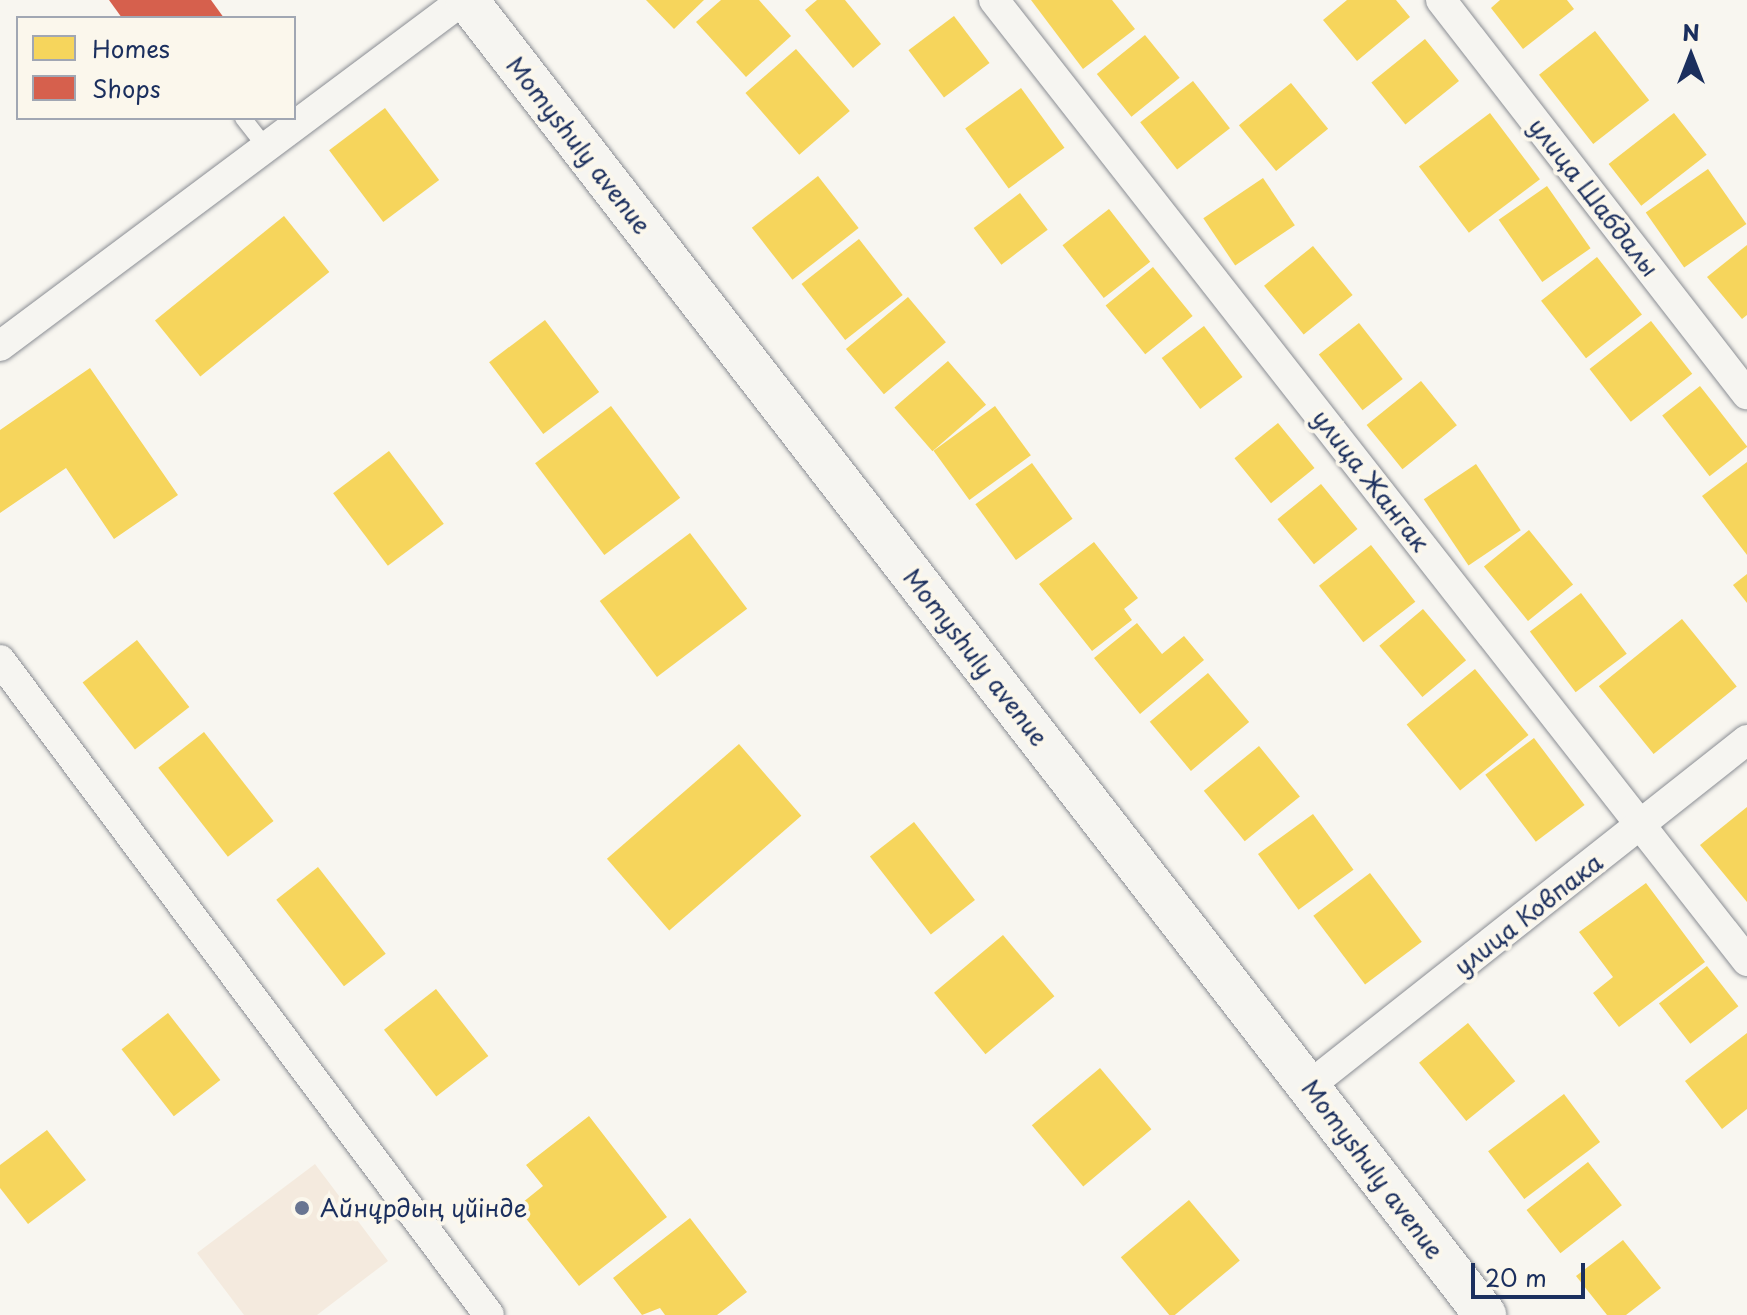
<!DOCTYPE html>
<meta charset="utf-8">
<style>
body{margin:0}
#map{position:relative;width:1747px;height:1315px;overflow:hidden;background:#f8f6f0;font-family:"Playpen Sans",sans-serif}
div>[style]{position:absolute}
.built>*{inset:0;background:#f4eade}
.homes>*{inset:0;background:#f6d55c;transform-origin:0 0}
.shops>*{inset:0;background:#d6604d}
.roads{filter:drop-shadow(0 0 2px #8b8e94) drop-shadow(0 0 2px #8b8e94)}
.lane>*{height:16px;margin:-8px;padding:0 8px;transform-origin:8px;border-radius:8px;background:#f6f5f1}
.street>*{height:30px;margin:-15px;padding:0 15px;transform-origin:15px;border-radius:15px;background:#f6f5f1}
.secondary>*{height:42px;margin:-21px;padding:0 21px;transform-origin:21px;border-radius:21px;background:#f6f5f1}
.dots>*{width:22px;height:22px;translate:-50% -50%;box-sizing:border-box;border:4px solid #fbf7ec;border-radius:50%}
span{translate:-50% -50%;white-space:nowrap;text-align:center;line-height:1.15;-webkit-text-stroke:8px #fbf7ec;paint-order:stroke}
.street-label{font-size:24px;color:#1b2f5e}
.poi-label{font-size:24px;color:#1b2f5e}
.left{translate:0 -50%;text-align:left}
.legend{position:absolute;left:16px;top:16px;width:280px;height:104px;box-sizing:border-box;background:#fbf7ec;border:2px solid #a1a7b3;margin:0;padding:10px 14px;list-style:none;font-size:24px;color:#1b2f5e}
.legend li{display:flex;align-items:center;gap:16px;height:40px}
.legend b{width:40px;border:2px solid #a1a7b3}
.north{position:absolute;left:1651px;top:16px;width:80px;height:80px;-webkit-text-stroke:6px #fbf7ec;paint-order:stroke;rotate:0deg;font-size:22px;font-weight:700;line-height:32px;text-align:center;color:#1b2f5e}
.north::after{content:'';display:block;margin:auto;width:28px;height:36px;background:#1b2f5e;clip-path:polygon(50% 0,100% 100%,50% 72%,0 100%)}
.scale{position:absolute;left:1471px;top:1263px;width:114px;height:36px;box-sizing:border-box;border:4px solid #1b2f5e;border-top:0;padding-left:10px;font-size:24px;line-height:28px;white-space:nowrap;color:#1b2f5e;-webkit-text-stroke:6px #fbf7ec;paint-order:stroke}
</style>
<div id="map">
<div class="built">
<i style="clip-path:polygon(315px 1164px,388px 1261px,317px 1315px,244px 1315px,197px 1253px)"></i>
</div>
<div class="homes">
<i style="clip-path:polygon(646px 0,704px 0,674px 29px)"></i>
<i style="clip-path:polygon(721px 0,759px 0,791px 36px,746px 77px,696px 22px)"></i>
<i style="clip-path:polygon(817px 0,845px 0,881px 44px,853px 68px,805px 10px)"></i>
<i style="clip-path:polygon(1031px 0,1112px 0,1135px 29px,1083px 69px)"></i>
<i style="clip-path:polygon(1347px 0,1396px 0,1410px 17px,1357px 61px,1323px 20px)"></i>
<i style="clip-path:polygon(1500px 0,1567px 0,1574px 9px,1523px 49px,1491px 8px)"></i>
<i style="left:954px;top:16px;width:59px;height:57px;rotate:53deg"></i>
<i style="left:1595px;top:31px;width:88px;height:71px;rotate:52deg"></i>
<i style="left:1145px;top:35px;width:55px;height:62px;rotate:51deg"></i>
<i style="left:1425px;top:39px;width:54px;height:69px;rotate:51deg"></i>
<i style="left:796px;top:49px;width:82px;height:67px;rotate:49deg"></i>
<i style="left:1193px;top:81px;width:60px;height:67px;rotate:52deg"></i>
<i style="left:1291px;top:83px;width:59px;height:67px;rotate:51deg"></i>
<i style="left:1021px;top:88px;width:74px;height:69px;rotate:54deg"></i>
<i style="left:385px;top:108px;width:90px;height:70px;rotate:53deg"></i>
<i style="left:1490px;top:113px;width:83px;height:89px;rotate:53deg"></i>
<i style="left:1674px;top:113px;width:53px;height:83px;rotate:52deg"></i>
<i style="left:1708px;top:169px;width:67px;height:76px;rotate:55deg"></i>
<i style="left:818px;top:176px;width:66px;height:84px;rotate:52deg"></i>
<i style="left:1263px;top:178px;width:57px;height:72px;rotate:56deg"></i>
<i style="left:1547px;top:186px;width:76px;height:59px;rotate:55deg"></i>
<i style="left:1020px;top:193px;width:46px;height:58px;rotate:53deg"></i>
<i style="left:1109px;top:209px;width:67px;height:59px;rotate:52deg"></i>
<i style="left:284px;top:216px;width:72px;height:166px;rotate:51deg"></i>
<i style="left:859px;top:239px;width:71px;height:73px;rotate:52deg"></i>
<i style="clip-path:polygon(1747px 245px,1747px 315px,1742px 319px,1707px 277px)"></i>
<i style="left:1313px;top:246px;width:63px;height:63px;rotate:51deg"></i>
<i style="left:1597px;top:257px;width:73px;height:71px;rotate:52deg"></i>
<i style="left:1153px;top:267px;width:63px;height:61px;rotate:51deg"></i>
<i style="left:908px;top:297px;width:59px;height:81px;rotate:50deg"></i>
<i style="left:545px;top:320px;width:90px;height:70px;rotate:53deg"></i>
<i style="left:1651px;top:321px;width:67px;height:78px;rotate:52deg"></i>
<i style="left:1359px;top:323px;width:71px;height:51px;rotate:52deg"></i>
<i style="left:1204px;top:326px;width:64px;height:53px;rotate:53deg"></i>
<i style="left:948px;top:361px;width:58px;height:71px;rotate:49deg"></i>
<i style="clip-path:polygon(90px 368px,178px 495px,114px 539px,66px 468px,0 513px,0 430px)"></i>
<i style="left:1421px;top:381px;width:57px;height:70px;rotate:51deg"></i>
<i style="left:1700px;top:386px;width:77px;height:48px;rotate:52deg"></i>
<i style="left:611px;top:406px;width:115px;height:95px;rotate:53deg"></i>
<i style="left:995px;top:406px;width:61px;height:76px;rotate:54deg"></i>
<i style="left:1278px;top:423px;width:58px;height:56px;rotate:51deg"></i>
<i style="left:389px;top:451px;width:91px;height:70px;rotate:53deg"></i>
<i style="clip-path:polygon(1747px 462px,1747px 555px,1702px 496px)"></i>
<i style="left:1032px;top:463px;width:69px;height:70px;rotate:54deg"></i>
<i style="left:1476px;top:464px;width:80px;height:63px;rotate:56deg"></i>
<i style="left:1321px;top:484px;width:58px;height:56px;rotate:51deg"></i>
<i style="left:1529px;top:530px;width:70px;height:58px;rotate:51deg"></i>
<i style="left:690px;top:533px;width:95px;height:113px;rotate:53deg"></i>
<i style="clip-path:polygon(1094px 542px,1138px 598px,1124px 609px,1132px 620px,1092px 651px,1039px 584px)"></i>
<i style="left:1371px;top:545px;width:72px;height:66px;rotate:52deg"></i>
<i style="clip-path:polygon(1747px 574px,1747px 603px,1733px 585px)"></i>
<i style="left:1581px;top:593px;width:76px;height:64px;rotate:53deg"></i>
<i style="left:1423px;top:609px;width:67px;height:57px;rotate:50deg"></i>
<i style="left:1682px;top:619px;width:87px;height:107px;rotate:51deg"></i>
<i style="clip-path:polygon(1137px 623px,1162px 654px,1184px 636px,1204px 660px,1140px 714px,1094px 658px)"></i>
<i style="left:137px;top:640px;width:85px;height:69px;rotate:52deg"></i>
<i style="left:1475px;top:669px;width:85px;height:88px;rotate:51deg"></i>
<i style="left:1208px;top:673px;width:64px;height:76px;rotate:50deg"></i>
<i style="left:204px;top:732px;width:113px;height:58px;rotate:52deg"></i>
<i style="left:1534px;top:738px;width:84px;height:61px;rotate:53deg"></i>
<i style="left:739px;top:744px;width:95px;height:175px;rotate:49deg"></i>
<i style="left:1259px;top:746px;width:65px;height:71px;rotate:51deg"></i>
<i style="clip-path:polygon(1747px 807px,1747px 902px,1700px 845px)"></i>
<i style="left:1313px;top:814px;width:69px;height:68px;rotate:54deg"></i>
<i style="left:914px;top:822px;width:99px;height:56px;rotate:52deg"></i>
<i style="left:318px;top:867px;width:110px;height:53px;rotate:52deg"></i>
<i style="left:1370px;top:873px;width:86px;height:71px;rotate:53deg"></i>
<i style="clip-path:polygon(1646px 883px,1705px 962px,1619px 1027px,1593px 993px,1613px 977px,1579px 932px)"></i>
<i style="left:1003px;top:935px;width:80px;height:90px;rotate:50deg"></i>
<i style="left:1707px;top:966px;width:51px;height:61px;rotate:52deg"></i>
<i style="left:436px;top:989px;width:85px;height:66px;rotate:52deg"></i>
<i style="left:168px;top:1013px;width:85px;height:59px;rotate:52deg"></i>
<i style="left:1468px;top:1023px;width:75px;height:63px;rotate:51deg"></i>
<i style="clip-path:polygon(1747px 1033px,1747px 1109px,1722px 1129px,1685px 1081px)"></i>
<i style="left:1100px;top:1068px;width:80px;height:89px;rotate:50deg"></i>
<i style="left:1564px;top:1094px;width:60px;height:95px;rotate:53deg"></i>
<i style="clip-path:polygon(589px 1116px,667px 1217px,579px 1286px,517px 1207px,543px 1186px,526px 1165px)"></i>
<i style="clip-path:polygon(47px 1130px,86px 1180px,28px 1224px,0 1188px,0 1165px)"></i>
<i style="left:1588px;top:1162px;width:55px;height:78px;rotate:52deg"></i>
<i style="left:1189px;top:1200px;width:79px;height:89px;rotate:50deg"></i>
<i style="clip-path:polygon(690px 1218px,747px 1292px,717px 1315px,665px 1315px,660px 1308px,642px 1315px,613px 1278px)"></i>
<i style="clip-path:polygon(1623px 1240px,1661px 1288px,1626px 1315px,1607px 1315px,1576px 1276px)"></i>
</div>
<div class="shops">
<i style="clip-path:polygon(109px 0,211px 0,224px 18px,122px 18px)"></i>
</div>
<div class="roads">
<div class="lane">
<i style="left:243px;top:118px;width:37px;rotate:52deg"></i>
</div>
<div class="street">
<i style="left:994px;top:0;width:1221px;rotate:51.92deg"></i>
<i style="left:1441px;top:0;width:499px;rotate:52.2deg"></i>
<i style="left:0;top:346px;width:578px;rotate:-36.77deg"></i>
<i style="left:0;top:660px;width:817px;rotate:53.26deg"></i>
<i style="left:1309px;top:1086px;width:558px;rotate:-38.31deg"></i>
</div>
<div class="secondary">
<i style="left:467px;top:0;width:1663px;rotate:52.25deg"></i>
</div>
</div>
<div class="dots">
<i style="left:302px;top:1208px;background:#687591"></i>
</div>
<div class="street-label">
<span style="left:579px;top:145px;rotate:52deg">Momyshuly avenue</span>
<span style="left:1594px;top:197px;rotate:52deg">улица Шабдалы</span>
<span style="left:1371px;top:480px;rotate:52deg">улица Жангак</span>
<span style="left:976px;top:657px;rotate:52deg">Momyshuly avenue</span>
<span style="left:1528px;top:914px;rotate:-38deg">улица Ковпака</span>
<span style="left:1373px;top:1169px;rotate:53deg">Momyshuly avenue</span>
</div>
<div class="poi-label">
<span class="left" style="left:320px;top:1208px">Айнұрдың үйінде</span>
</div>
<ul class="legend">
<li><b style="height:22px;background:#f6d55c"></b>Homes</li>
<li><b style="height:22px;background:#d6604d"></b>Shops</li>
</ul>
<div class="north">N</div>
<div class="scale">20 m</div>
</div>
